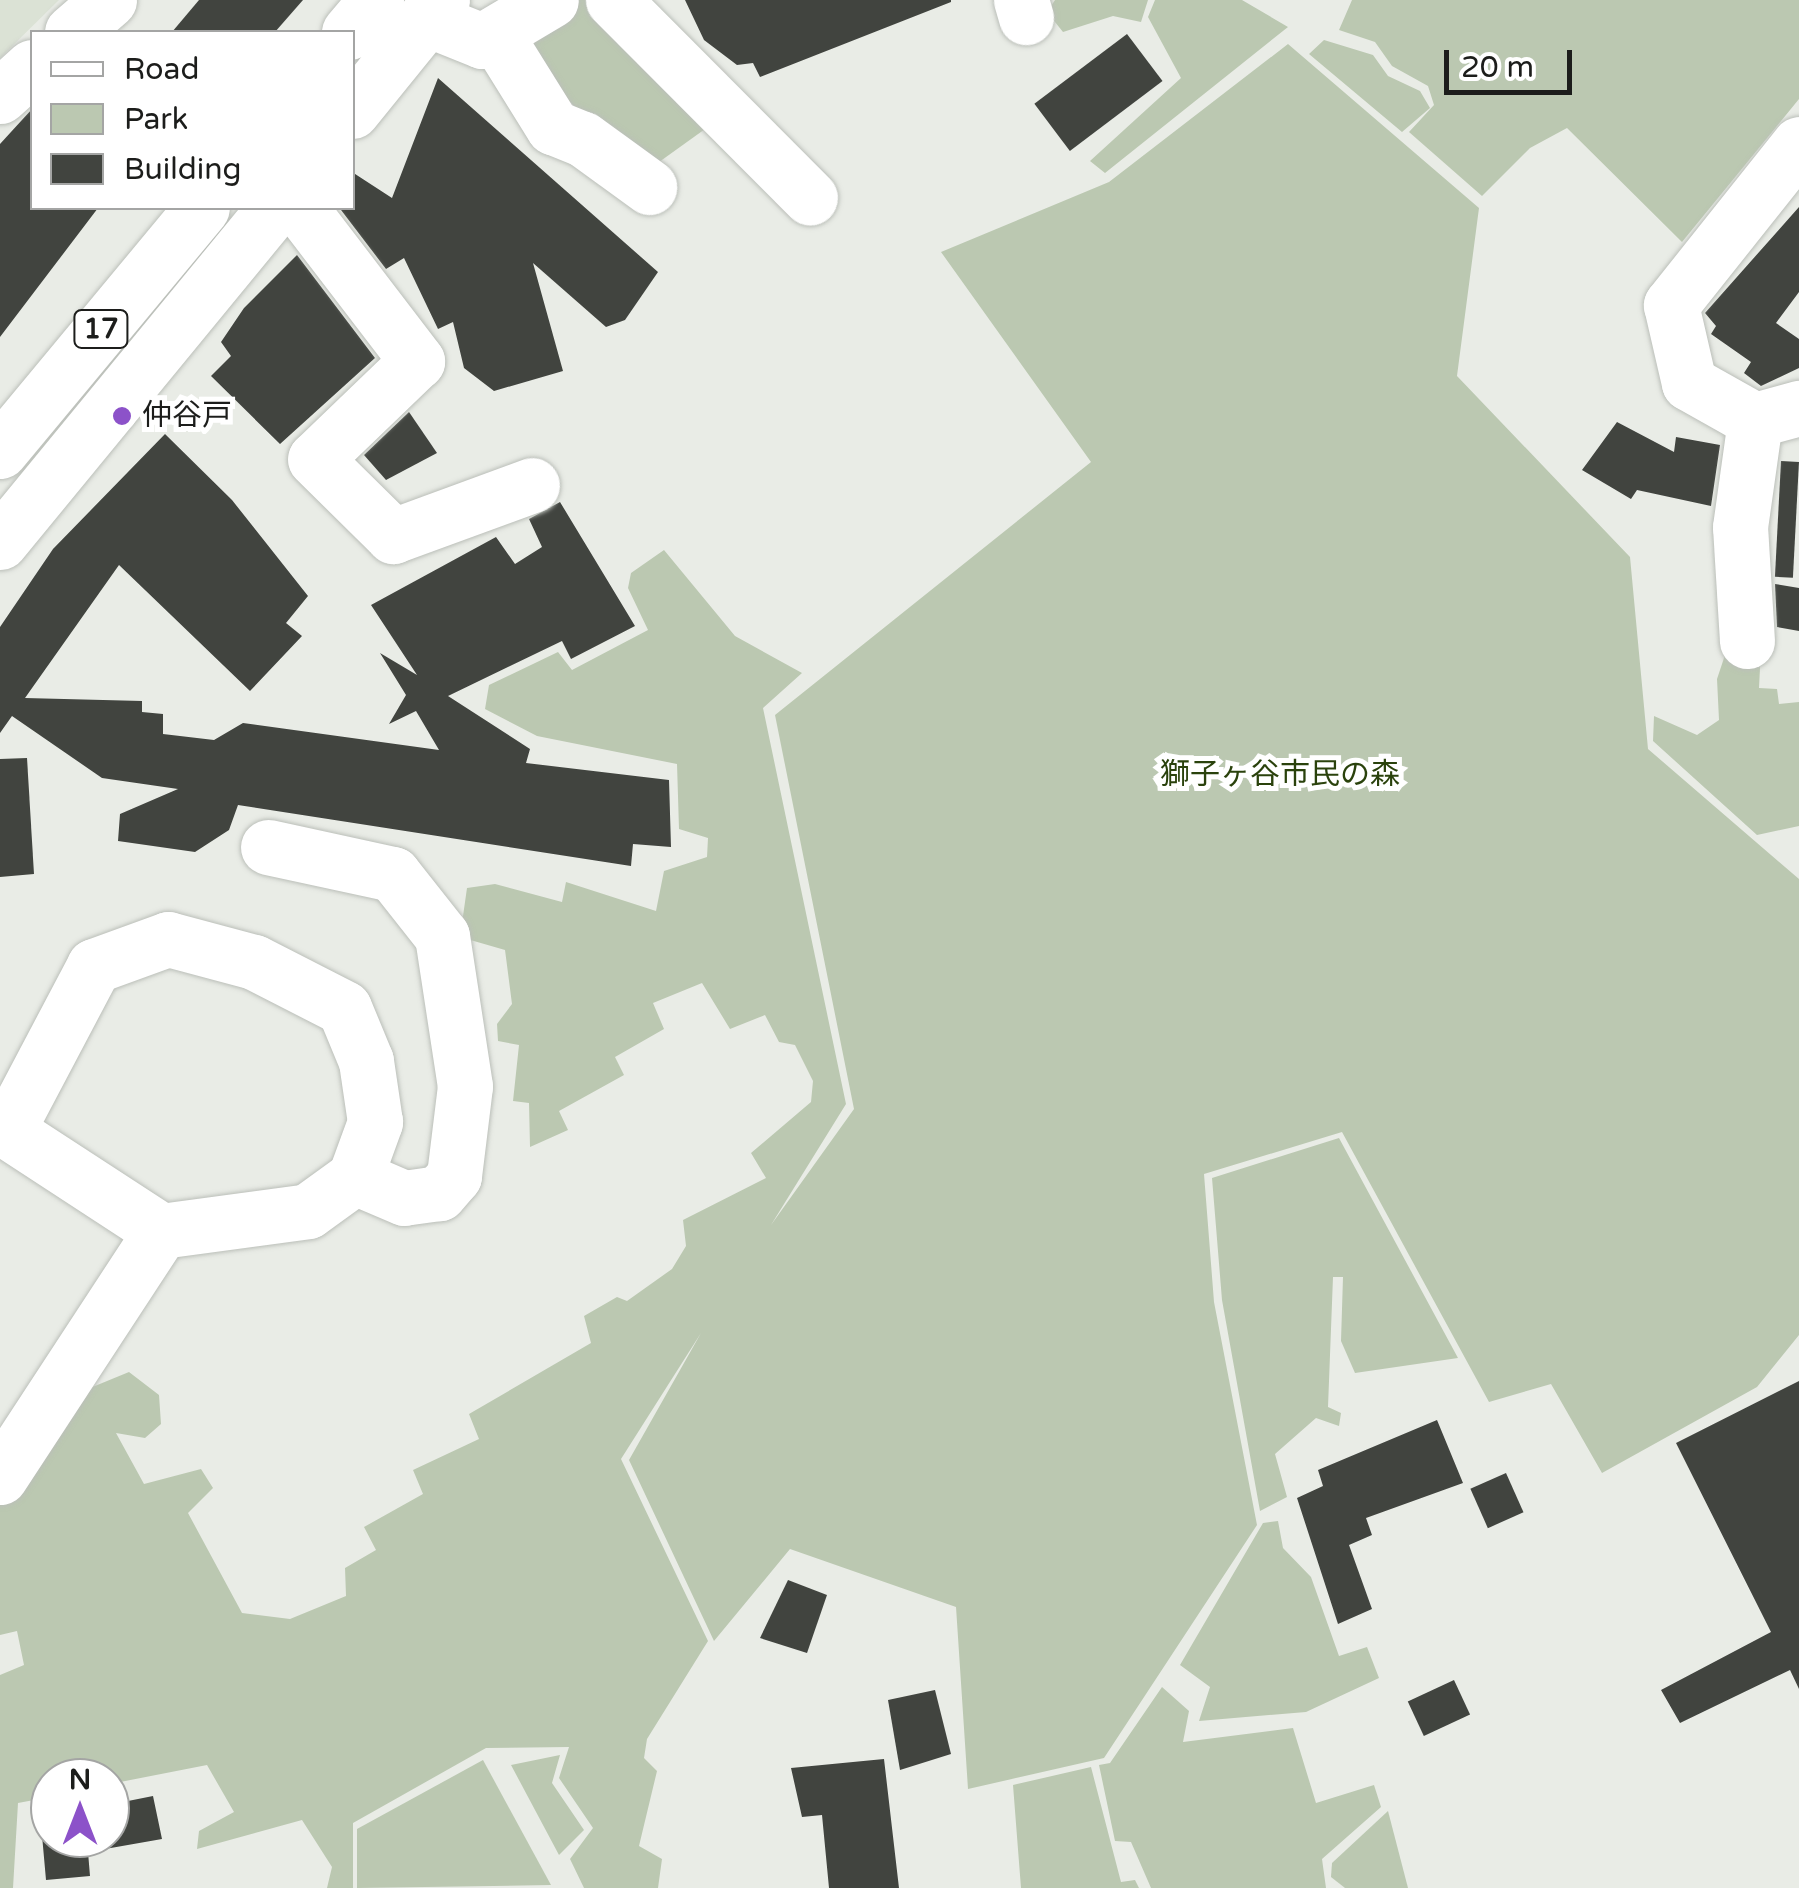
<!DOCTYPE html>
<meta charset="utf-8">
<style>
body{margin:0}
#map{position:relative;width:1799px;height:1888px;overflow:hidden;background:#e9ece6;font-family:"Varela Round","Noto Sans JP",sans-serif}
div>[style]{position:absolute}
.built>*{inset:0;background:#dbe2d5}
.green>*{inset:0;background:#bbc8b1}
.building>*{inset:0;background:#41443f;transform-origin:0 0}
.roads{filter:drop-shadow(0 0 2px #bbbfb9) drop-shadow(0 0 2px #bbbfb9)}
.minor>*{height:55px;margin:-27.5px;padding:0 27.5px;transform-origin:27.5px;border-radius:27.5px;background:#fff}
.major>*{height:55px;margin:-27.5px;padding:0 27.5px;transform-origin:27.5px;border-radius:27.5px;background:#fff}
.dots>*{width:28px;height:28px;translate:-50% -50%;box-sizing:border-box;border:5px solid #fff;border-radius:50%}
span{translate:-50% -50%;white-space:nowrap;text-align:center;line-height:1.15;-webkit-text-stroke:10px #fff;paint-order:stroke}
.shield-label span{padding:2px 8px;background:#fff;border:2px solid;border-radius:8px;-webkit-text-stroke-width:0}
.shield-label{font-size:28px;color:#1c1d1b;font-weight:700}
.poi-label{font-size:30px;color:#1c1d1b}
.left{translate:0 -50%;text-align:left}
.park-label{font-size:30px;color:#2a420c}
.legend{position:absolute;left:30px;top:30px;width:325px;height:180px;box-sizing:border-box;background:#fff;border:2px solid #a4a5a4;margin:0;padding:12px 18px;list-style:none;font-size:30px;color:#1c1d1b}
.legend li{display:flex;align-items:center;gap:20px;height:50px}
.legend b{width:50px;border:2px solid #a4a5a4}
.north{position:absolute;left:30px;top:1758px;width:100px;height:100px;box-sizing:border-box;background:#fff;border:2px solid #a4a5a4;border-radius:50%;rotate:0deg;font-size:28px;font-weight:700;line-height:40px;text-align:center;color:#1c1d1b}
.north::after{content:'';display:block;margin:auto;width:35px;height:45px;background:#8c52c9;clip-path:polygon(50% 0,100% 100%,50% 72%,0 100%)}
.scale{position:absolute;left:1444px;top:50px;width:128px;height:45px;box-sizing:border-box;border:5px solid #1c1d1b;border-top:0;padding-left:12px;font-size:30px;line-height:35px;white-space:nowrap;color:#1c1d1b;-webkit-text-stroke:8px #fff;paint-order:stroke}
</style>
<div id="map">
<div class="built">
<i style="clip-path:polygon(0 0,59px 0,0 58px)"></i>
</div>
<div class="green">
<i style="clip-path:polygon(563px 0,601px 0,719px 119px,641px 175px,505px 35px)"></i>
<i style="clip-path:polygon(1055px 0,1148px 0,1141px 22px,1113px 16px,1063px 32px,1047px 12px)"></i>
<i style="clip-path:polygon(1155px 0,1242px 0,1288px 27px,1105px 173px,1090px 161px,1181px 78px,1148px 17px)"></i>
<i style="clip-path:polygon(1352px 0,1799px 0,1799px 99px,1682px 242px,1567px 128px,1530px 148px,1482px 196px,1409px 132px,1434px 105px,1428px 86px,1392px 66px,1375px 42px,1339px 30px)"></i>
<i style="clip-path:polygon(1324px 40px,1373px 55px,1388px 76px,1420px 91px,1430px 108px,1402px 132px,1309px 54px)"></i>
<i style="clip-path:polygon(1288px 44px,1479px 208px,1457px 376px,1630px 557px,1648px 749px,1799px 879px,1799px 1335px,1757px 1387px,1602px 1473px,1551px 1384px,1489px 1402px,1342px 1132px,1204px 1174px,1214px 1302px,1257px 1525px,1104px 1758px,968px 1789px,956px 1607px,790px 1549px,714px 1641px,629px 1460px,701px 1333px,621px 1459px,708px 1641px,647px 1739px,644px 1758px,657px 1771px,639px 1846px,662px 1859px,658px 1888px,584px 1888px,570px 1859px,593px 1828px,559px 1778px,569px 1747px,486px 1748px,353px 1823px,353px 1888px,327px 1888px,332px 1867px,302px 1820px,197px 1849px,199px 1831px,234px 1812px,207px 1765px,110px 1784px,110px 1778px,50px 1778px,50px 1797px,18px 1803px,13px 1888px,0 1888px,0 1675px,24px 1665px,17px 1631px,0 1635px,0 1504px,90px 1388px,129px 1372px,159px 1395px,161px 1424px,145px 1438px,116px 1433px,144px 1484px,201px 1469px,213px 1488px,188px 1513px,242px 1613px,290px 1619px,346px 1596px,345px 1568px,376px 1550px,364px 1527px,423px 1494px,413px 1470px,479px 1439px,469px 1414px,591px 1343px,584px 1316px,617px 1297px,627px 1301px,672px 1269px,686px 1246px,683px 1220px,766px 1178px,751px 1153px,811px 1102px,813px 1081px,795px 1045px,779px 1042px,765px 1015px,730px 1029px,702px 983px,653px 1003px,664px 1029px,615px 1057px,624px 1075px,559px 1111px,568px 1130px,530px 1147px,529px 1103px,513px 1101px,519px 1045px,498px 1041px,497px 1024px,512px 1004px,505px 950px,460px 937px,467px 888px,495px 884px,562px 902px,566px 882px,656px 911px,664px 871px,707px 857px,708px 838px,679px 829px,677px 764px,537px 736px,485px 709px,489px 685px,558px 652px,572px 670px,648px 630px,628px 588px,631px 573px,664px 550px,735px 636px,802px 673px,763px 708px,846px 1104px,771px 1225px,854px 1109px,775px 715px,1091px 462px,941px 252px,1109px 182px)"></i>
<i style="clip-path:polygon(1729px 643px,1761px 648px,1759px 688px,1777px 689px,1779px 704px,1799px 702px,1799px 826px,1757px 835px,1653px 741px,1654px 716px,1697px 735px,1719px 720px,1717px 679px)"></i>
<i style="clip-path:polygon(1339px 1138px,1458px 1358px,1355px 1373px,1341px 1341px,1343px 1277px,1333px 1277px,1328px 1407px,1341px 1413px,1339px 1426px,1316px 1418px,1275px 1454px,1287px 1497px,1260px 1511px,1222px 1300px,1212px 1178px)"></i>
<i style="clip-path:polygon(1278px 1521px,1283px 1548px,1311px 1577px,1339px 1656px,1367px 1647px,1379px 1678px,1306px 1712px,1199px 1721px,1210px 1687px,1180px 1665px,1263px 1523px)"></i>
<i style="clip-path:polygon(1162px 1687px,1189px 1711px,1183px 1742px,1293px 1728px,1316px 1803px,1374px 1785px,1381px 1807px,1322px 1859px,1326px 1888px,1151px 1888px,1131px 1842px,1115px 1841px,1099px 1765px,1110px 1763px)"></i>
<i style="clip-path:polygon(560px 1755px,552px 1783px,584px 1830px,559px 1855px,511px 1765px)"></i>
<i style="clip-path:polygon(483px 1760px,551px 1885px,357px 1888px,357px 1829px)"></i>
<i style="clip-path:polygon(1091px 1767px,1121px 1882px,1135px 1880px,1139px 1888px,1021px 1888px,1013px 1785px)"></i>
<i style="clip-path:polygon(1388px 1811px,1408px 1888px,1345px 1888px,1331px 1877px,1332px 1863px)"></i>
</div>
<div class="building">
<i style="clip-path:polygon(199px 0,303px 0,275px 32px,172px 32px)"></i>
<i style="clip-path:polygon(685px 0,951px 0,951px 2px,760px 77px,753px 63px,737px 65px,704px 40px)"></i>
<i style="left:1127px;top:34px;width:59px;height:116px;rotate:53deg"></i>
<i style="clip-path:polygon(438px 78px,658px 272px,625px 320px,606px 327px,533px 263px,563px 371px,494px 391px,464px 368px,453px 322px,438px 329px,404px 258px,386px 269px,341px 210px,352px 208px,352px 172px,392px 198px)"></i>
<i style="clip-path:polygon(32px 109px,32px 208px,98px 208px,0 337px,0 144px)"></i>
<i style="clip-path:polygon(1799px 207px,1799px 292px,1776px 323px,1799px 339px,1799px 368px,1761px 386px,1744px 373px,1751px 362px,1711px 334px,1716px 326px,1705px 313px)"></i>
<i style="clip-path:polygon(297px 255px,375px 358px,280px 444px,211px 376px,231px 356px,221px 342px,244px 308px)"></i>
<i style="clip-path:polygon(409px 412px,437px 453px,386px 480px,364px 455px)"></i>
<i style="clip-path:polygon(1617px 422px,1674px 452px,1676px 437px,1720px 445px,1711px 506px,1637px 490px,1631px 499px,1582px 470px)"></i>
<i style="clip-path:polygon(165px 434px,232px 500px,308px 596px,286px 623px,302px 636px,250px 691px,119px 565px,25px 698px,142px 701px,142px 712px,163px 714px,163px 734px,214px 740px,243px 723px,439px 750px,416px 711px,389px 724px,406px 695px,380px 653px,417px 675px,371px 605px,496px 537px,515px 564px,542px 547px,529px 519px,560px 502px,635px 626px,571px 659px,562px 641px,448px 696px,530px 749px,526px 763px,669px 780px,671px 847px,633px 844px,631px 866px,238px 805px,229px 830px,195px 852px,118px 841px,120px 814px,178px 789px,102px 778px,12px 716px,0 733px,0 627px,53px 549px)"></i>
<i style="left:1781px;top:461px;width:18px;height:116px;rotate:3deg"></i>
<i style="clip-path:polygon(1775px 584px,1799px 588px,1799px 631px,1777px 627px)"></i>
<i style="clip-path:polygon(27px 758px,34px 874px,0 877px,0 759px)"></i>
<i style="clip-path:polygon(1799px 1381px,1799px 1689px,1790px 1670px,1680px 1723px,1661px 1690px,1771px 1632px,1676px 1443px)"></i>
<i style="clip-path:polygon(1437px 1420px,1463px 1483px,1366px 1518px,1372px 1535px,1349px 1545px,1372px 1609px,1338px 1624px,1297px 1498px,1323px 1486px,1318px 1470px)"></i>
<i style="left:1506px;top:1473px;width:43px;height:39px;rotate:66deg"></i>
<i style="clip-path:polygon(788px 1580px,827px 1595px,807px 1653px,760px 1638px)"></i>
<i style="left:1454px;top:1680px;width:38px;height:51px;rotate:65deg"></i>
<i style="clip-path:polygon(935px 1690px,951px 1754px,900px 1770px,888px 1700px)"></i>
<i style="clip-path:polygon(884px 1759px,899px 1888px,829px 1888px,822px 1815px,802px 1817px,791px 1768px)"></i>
<i style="clip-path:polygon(153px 1796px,162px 1839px,88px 1852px,90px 1876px,46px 1880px,41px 1824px,50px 1823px,50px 1838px,110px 1838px,113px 1804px)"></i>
</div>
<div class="roads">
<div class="minor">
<i style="left:613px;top:0;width:279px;rotate:45.1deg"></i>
<i style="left:1021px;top:0;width:18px;rotate:74deg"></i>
<i style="left:425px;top:18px;width:61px;rotate:22deg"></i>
<i style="left:482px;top:41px;width:80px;rotate:-30.7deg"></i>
<i style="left:72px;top:32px;width:49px;rotate:-40.9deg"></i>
<i style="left:495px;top:34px;width:110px;rotate:58.1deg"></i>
<i style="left:553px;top:127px;width:32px;rotate:22deg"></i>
<i style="left:583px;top:139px;width:82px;rotate:36deg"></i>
<i style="left:0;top:96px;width:43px;rotate:-42.2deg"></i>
<i style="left:1799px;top:144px;width:206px;rotate:128.5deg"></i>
<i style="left:1671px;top:305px;width:80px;rotate:77deg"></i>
<i style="left:1689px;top:383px;width:76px;rotate:29.3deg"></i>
<i style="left:1755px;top:420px;width:46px;rotate:-15.3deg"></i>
<i style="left:300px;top:208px;width:193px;rotate:52.6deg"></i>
<i style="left:417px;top:361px;width:141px;rotate:136.1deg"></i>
<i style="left:315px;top:459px;width:110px;rotate:44.6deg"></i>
<i style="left:393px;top:536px;width:148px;rotate:-20.1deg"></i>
<i style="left:1747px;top:641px;width:114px;rotate:-93.5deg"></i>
<i style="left:1740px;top:527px;width:108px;rotate:-82deg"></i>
<i style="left:268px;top:847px;width:128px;rotate:12.2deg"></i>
<i style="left:393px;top:874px;width:79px;rotate:51.7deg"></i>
<i style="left:442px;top:936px;width:152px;rotate:81.3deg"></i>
<i style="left:465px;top:1086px;width:91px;rotate:97deg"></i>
<i style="left:454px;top:1176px;width:23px;rotate:131deg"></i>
<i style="left:439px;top:1193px;width:35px;rotate:172deg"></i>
<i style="left:404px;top:1198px;width:53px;rotate:-156.8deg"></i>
<i style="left:0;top:1126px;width:192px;rotate:33.1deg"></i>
<i style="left:0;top:1477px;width:294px;rotate:-56.8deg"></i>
<i style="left:161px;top:1231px;width:148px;rotate:-7.7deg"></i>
<i style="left:308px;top:1211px;width:58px;rotate:-35.9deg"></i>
<i style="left:355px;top:1177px;width:59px;rotate:-70deg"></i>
<i style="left:375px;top:1122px;width:62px;rotate:-98.4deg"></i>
<i style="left:366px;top:1061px;width:57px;rotate:-112.5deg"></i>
<i style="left:344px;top:1008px;width:101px;rotate:-152.9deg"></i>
<i style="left:254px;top:962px;width:89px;rotate:-165deg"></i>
<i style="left:168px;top:939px;width:79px;rotate:160deg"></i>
<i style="left:94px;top:966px;width:184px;rotate:117.8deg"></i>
</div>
<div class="major">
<i style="left:349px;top:32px;width:42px;rotate:-49.8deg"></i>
<i style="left:352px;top:111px;width:143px;rotate:-51deg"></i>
<i style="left:0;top:451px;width:316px;rotate:-50.3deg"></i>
<i style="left:0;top:542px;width:432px;rotate:-50.6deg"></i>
</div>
</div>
<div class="dots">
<i style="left:122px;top:416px;background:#8c52c9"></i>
</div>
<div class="shield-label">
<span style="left:101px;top:329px">17</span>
</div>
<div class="poi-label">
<span class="left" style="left:142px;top:416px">仲谷戸</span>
</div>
<div class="park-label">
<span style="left:1280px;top:775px">獅子ヶ谷市民の森</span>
</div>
<ul class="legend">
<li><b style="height:12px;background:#fff"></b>Road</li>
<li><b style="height:28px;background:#bbc8b1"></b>Park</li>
<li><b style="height:28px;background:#41443f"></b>Building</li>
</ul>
<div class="north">N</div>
<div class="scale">20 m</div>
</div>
